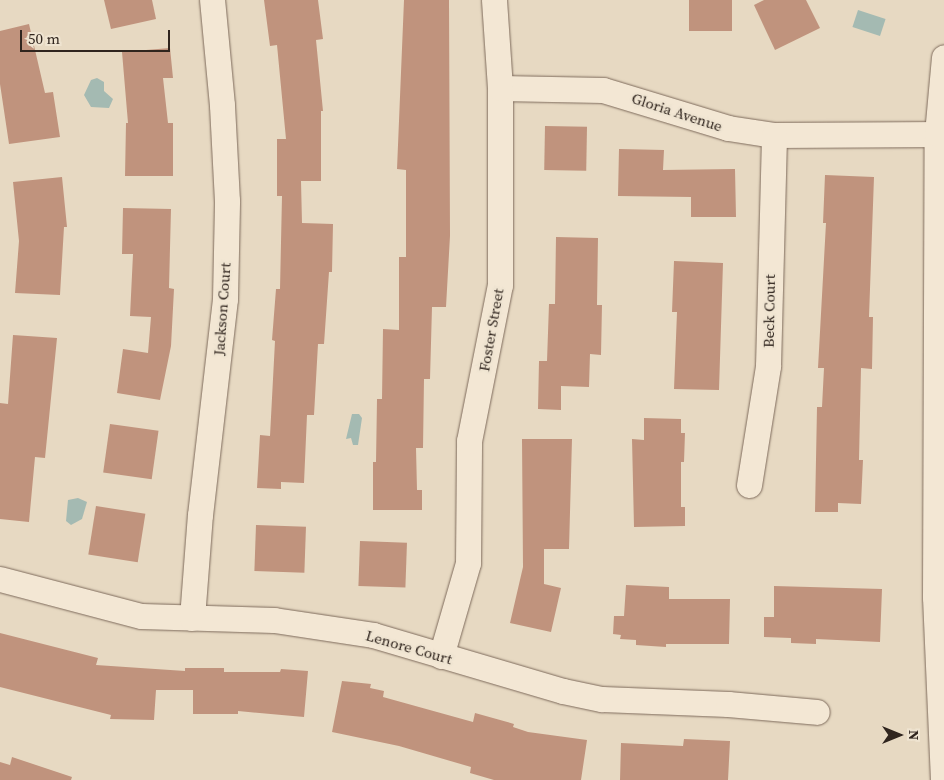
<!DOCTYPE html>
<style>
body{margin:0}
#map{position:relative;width:944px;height:780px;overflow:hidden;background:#e7d9c2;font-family:"Source Serif 4",serif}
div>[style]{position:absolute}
.water>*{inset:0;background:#a4bab2;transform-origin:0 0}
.building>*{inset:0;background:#c0937d;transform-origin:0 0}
.roads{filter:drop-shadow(0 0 1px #7e6b5c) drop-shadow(0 0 1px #7e6b5c)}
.minor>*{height:25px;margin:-12.5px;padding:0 12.5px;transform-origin:12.5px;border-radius:12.5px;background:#f3e7d4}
span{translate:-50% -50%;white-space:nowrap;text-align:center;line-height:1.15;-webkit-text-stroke:4.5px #efe4d1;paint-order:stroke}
.street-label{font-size:15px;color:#30251e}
.north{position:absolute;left:874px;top:710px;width:50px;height:50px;-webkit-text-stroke:4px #efe4d1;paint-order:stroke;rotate:90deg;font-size:14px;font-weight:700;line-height:20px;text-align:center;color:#30251e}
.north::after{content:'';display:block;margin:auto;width:18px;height:22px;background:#30251e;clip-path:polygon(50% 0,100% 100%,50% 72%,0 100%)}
.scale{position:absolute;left:20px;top:30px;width:150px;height:22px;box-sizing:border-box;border:2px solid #30251e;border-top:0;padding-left:6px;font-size:15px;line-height:18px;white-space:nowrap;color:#30251e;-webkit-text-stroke:4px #efe4d1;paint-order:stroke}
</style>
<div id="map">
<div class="water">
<i style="left:858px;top:10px;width:29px;height:18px;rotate:18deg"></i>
<i style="clip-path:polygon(97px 78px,104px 82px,104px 91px,113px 99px,109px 108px,91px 107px,84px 95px,91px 80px)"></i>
<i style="clip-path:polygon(352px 414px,359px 414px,362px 418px,358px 445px,353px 445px,351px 438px,346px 439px)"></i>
<i style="clip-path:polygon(78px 498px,87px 502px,82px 519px,71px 525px,66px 521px,68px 500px)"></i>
</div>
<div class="building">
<i style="clip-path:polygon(104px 0,152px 0,156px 19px,111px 29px)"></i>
<i style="clip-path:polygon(264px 0,318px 0,323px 39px,316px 40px,323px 111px,321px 111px,321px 181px,301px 181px,302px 223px,333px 224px,332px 272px,329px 272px,324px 344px,318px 344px,314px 415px,307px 415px,304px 483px,281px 482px,281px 489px,257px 488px,260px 435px,270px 436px,275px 341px,272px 340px,276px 289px,280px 289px,282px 196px,277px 196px,277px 139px,286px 139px,277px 45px,270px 46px)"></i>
<i style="clip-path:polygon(404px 0,449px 0,450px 236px,446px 307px,432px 307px,430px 379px,424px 379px,423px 448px,416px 448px,417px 490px,422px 490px,422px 510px,373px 510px,373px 462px,376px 462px,377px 399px,382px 399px,383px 329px,399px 330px,399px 257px,406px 257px,406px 170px,397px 169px)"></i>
<i style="left:689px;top:0;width:43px;height:31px"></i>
<i style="clip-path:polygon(764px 0,806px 0,820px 28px,775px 50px,754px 5px)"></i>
<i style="clip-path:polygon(29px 24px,45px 93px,53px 92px,60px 137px,9px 144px,0 84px,0 31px)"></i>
<i style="clip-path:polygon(170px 48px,173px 78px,163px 78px,168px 123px,173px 123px,173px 176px,125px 176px,126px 123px,128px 123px,122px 52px)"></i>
<i style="left:545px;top:126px;width:42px;height:44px;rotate:1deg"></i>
<i style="clip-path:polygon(619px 149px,664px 150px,663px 170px,735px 169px,736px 217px,691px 217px,691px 197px,618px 196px)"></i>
<i style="clip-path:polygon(825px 175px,874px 177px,869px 317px,873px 317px,872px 369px,861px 368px,859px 460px,863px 460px,861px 504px,838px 503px,838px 512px,815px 512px,817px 407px,822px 407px,824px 368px,818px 368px,826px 223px,823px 223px)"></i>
<i style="clip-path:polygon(62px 177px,67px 227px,64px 227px,60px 295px,15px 293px,19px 241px,13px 182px)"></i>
<i style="clip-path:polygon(123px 208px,171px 209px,169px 288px,174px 289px,171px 346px,160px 400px,117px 393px,123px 349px,148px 353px,151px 317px,130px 316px,133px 254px,122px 254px)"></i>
<i style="clip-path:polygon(556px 237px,598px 238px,597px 305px,602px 305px,601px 355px,590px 354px,589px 387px,561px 386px,561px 410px,538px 409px,539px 361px,547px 361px,549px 304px,555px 304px)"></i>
<i style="clip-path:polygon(674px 261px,723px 263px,719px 390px,674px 389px,677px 312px,672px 312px)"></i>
<i style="clip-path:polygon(13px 335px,57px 338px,45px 458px,35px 457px,29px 522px,0 519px,0 403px,8px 404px)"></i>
<i style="clip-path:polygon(644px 418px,681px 419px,681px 433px,685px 433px,684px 462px,681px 462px,681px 507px,685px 507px,685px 526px,634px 527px,632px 439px,644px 440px)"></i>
<i style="left:110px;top:424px;width:49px;height:49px;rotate:8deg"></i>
<i style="clip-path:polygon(522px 439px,572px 439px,569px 549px,544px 549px,544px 584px,561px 588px,551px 632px,510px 623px,523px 567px)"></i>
<i style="left:96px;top:506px;width:50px;height:49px;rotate:9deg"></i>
<i style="left:256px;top:525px;width:50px;height:46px;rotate:2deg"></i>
<i style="left:360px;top:541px;width:47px;height:45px;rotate:2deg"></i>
<i style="clip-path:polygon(626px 585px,669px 587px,669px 599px,730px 599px,729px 644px,666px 644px,666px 647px,636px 645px,636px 640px,620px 639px,621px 635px,613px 634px,614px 616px,624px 616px)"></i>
<i style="clip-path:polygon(774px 586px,882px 589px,880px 642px,816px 639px,816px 644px,791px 643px,791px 638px,764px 637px,764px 617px,774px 617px)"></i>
<i style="clip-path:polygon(0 633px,98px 658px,96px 665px,185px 671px,185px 668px,224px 668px,224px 672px,280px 672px,281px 669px,308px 671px,304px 717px,238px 711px,238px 714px,193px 714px,193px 690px,156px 690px,154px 720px,110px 719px,111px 715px,0 687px)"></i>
<i style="clip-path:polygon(342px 681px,371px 684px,370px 688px,384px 691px,383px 697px,473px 722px,475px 713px,514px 724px,513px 727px,528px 732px,587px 740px,581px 780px,494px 780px,470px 773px,471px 767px,399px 746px,332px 732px)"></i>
<i style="clip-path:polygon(684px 739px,730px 741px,728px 780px,620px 780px,621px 743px,683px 746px)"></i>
<i style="clip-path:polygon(12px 757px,72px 777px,71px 780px,0 780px,0 762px,10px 765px)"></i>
</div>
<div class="roads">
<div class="minor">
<i style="left:500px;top:88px;width:103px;rotate:1.1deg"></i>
<i style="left:603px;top:90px;width:131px;rotate:16.9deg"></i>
<i style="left:728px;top:128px;width:47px;rotate:8.7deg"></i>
<i style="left:774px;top:135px;width:170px;rotate:-0.3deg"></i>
<i style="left:749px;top:485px;width:121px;rotate:-80.9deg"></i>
<i style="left:768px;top:366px;width:231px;rotate:-88.5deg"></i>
<i style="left:0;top:579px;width:146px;rotate:14.7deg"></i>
<i style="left:141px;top:616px;width:133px;rotate:1.7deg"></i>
<i style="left:274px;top:620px;width:100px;rotate:8.6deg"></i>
<i style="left:373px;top:635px;width:198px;rotate:16.4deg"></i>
<i style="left:563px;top:691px;width:40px;rotate:12deg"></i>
<i style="left:602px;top:699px;width:126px;rotate:2.3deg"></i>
<i style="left:728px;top:704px;width:89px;rotate:5.1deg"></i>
<i style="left:192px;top:618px;width:103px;rotate:-85.6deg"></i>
<i style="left:200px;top:515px;width:217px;rotate:-83.4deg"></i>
<i style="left:225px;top:299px;width:98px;rotate:-88.8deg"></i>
<i style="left:227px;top:201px;width:96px;rotate:-93deg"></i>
<i style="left:222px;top:105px;width:105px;rotate:-95.4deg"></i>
<i style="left:441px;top:656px;width:97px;rotate:-73.8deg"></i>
<i style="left:468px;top:563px;width:122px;rotate:-89.5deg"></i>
<i style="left:469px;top:441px;width:159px;rotate:-78.8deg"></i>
<i style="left:500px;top:285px;width:197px;rotate:-90deg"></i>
<i style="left:500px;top:88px;width:88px;rotate:-93.9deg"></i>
<i style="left:943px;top:780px;width:183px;rotate:-92.5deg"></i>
<i style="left:935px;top:597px;width:463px;rotate:-89.8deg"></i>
<i style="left:937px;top:134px;width:77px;rotate:-84.8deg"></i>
</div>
</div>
<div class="street-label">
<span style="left:677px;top:112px;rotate:18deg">Gloria Avenue</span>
<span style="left:222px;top:309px;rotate:-86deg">Jackson Court</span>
<span style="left:769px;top:311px;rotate:-89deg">Beck Court</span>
<span style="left:491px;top:330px;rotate:-80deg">Foster Street</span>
<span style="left:409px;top:647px;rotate:16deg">Lenore Court</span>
</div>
<div class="north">N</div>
<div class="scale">50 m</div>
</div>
